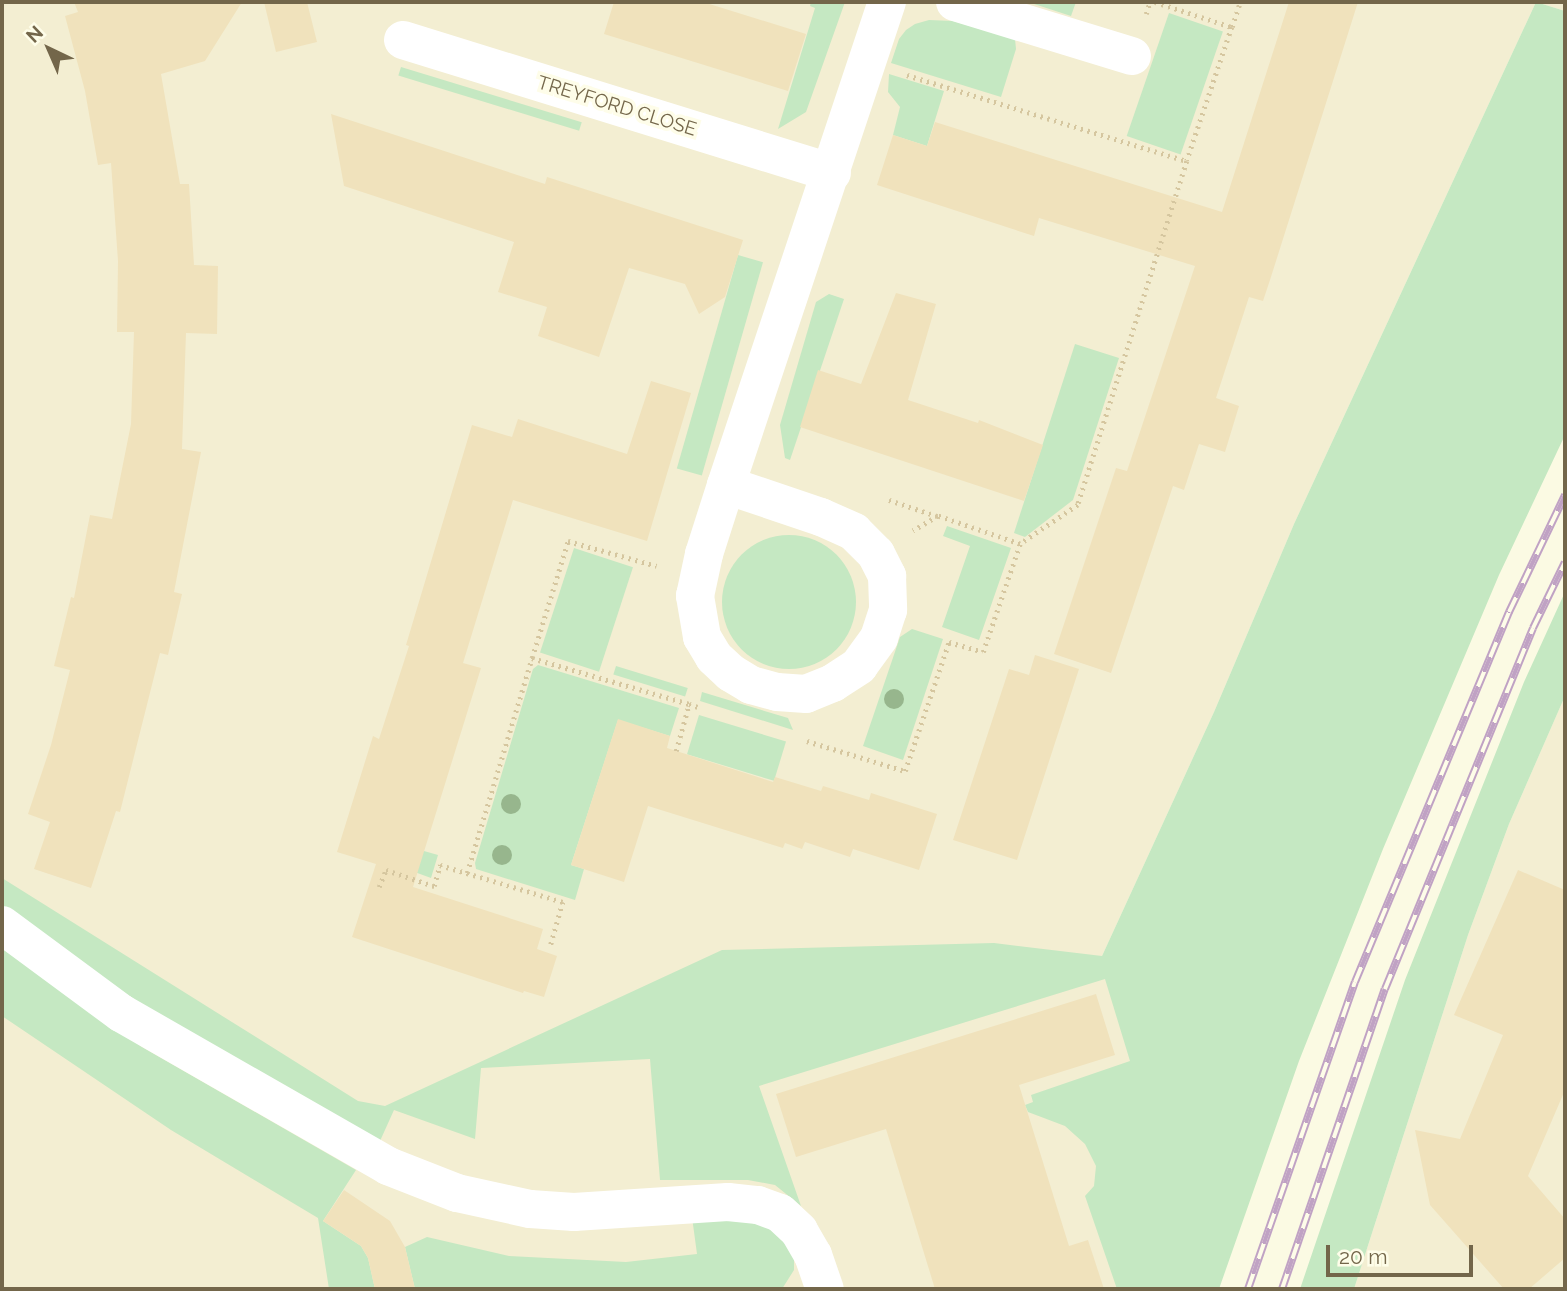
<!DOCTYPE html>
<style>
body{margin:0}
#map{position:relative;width:1567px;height:1291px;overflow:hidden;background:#fbfae3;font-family:Raleway,sans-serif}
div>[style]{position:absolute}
.residential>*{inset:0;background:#f3eed2}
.green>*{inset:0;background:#c5e8c2;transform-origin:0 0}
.round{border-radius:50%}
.building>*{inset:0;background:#f0e2bc}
.path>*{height:4.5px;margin-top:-2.25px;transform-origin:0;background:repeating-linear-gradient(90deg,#d5c69f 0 2px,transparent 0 7px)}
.minor>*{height:38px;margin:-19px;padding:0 19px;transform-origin:19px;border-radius:19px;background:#fff}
.rail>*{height:8px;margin-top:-4px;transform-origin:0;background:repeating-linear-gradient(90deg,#fefde9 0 16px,#c0a2c4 0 32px);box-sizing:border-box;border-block:2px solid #c0a2c4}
.trees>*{width:20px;height:20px;margin:-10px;border-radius:50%;background:#97b68d}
span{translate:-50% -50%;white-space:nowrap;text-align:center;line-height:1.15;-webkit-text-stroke:7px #fefde9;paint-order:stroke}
.street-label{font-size:19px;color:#73664a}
.frame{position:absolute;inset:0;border:4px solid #73664a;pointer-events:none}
.north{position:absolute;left:14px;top:14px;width:70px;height:70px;-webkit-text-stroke:5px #fefde9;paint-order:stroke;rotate:316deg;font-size:19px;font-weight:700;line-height:28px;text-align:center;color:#73664a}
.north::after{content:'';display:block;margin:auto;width:24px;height:32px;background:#73664a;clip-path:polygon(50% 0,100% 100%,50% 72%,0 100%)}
.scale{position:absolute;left:1326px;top:1245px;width:147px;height:32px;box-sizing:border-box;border:4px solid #73664a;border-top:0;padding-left:9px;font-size:21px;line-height:24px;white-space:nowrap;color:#73664a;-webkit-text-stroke:5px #fefde9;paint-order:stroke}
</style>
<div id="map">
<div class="residential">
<i style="clip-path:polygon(2px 2px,1565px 2px,1565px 11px,1536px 2px,1294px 524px,1214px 712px,1102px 956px,1270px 983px,1172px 1289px,2px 1289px)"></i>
<i style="clip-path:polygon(1565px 696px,1565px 1289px,1354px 1289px,1468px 935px,1509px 824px)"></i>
</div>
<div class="green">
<i style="clip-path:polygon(811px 2px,845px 2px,806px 112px,778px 129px,815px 8px,810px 6px)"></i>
<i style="clip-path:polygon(1028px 2px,1076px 2px,1071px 16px)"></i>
<i style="clip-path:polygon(1536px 2px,1565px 11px,1565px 435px,1499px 575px,1383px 849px,1299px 1061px,1219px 1289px,1117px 1289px,1085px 1196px,1094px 1186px,1096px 1166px,1085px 1144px,1065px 1126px,1028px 1112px,1025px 1105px,1033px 1102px,1031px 1095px,1130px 1061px,1105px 979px,759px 1086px,801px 1206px,775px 1185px,748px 1180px,660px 1180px,650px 1059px,481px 1068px,475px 1139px,394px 1110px,380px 1141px,228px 1064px,2px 908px,2px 878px,358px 1101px,385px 1106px,722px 950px,994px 943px,1102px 956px,1214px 712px,1294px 524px)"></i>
<i style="left:1169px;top:13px;width:57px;height:130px;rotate:19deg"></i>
<i style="clip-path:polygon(929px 20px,953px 21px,1015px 39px,1016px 49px,1001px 97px,891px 63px,899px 39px,906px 30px,915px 24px)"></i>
<i style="left:401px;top:67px;width:189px;height:9px;rotate:17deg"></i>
<i style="clip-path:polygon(889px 74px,944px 91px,927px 146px,893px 135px,900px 107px,888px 92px)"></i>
<i style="left:738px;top:255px;width:26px;height:222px;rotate:16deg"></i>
<i style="clip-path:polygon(829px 294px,844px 299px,790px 460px,785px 458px,780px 425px,816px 302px)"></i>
<i style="clip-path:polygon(1075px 344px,1119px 358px,1073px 500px,1025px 537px,1014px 533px)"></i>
<i style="clip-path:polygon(947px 526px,1011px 548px,979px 640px,942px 627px,970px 546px,943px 536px)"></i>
<i class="round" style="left:722px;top:535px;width:134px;height:134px"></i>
<i style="left:574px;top:548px;width:62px;height:110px;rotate:18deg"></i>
<i style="clip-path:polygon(1565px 592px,1565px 696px,1509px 824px,1468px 935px,1354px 1289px,1300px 1289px,1405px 980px,1524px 682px)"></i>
<i style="clip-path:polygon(912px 629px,943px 639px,903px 760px,863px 746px,900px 637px)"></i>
<i style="clip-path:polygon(538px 665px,679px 708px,670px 736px,618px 720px,571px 865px,584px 869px,575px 900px,476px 869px,475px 863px,533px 669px)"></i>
<i style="left:616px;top:666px;width:75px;height:9px;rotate:17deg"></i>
<i style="clip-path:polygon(702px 692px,788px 718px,793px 730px,700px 701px)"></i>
<i style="left:699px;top:715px;width:91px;height:41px;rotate:17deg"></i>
<i style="clip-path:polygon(424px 851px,438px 855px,431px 878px,379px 859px)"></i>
<i style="clip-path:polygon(2px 947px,142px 1047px,356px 1170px,323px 1221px,361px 1246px,368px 1258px,375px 1289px,329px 1289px,318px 1218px,171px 1130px,2px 1016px)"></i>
<i style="clip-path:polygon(692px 1217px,765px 1217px,794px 1249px,794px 1270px,782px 1289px,415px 1289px,405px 1247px,427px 1237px,509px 1256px,626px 1262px,697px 1254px)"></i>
</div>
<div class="building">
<i style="clip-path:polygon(74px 2px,242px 2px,205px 61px,161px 74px,180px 184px,189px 184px,194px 265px,218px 266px,217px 334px,186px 333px,182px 449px,201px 452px,174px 592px,182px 594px,168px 655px,160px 653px,120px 812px,116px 811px,91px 888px,34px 869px,50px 822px,28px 814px,51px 745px,70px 670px,54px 666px,71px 597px,74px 598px,90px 515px,112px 519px,131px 424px,134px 332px,117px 332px,118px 261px,111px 163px,98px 165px,85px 91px,65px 16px,78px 12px)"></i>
<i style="clip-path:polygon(264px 2px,307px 2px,317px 42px,276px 52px)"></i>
<i style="clip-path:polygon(614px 2px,703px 2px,806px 34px,788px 91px,604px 34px)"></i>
<i style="clip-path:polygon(1289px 2px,1358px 2px,1270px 280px,1263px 301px,1249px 297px,1216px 398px,1239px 406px,1225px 452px,1199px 444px,1184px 490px,1173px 486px,1111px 673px,1054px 654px,1116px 468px,1127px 471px,1195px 266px,1039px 218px,1034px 236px,877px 185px,893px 135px,927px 146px,935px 122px,1222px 212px)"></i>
<i style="clip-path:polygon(331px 114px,545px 184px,547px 177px,743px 240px,725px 297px,699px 314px,685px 284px,629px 268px,599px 357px,538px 336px,547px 307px,498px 292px,514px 242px,344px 186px)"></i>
<i style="clip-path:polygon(896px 293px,936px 304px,908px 400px,978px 423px,979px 420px,1043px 445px,1024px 501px,800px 427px,818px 370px,861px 384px)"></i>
<i style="clip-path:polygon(651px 381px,691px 393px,647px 541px,513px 500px,463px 663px,481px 668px,413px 887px,543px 929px,537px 949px,557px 956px,544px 997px,524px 991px,523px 993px,352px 937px,376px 864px,337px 852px,373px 736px,379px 739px,409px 646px,406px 645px,472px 425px,512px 437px,518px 419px,627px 454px)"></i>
<i style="clip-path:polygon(1035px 655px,1079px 669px,1017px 860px,953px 840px,1009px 669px,1029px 675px)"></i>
<i style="clip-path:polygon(618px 719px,670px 736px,667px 748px,773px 782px,775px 777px,821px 791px,823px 786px,869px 800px,871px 793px,937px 814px,919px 870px,853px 849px,850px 857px,805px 842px,802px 849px,785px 843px,783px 848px,648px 806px,624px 882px,571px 865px)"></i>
<i style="clip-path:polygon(1518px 870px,1565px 890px,1565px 1090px,1528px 1176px,1565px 1219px,1565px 1258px,1529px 1289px,1504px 1289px,1430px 1205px,1415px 1130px,1460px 1139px,1503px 1035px,1454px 1015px)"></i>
<i style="clip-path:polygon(1096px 994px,1115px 1055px,1019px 1085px,1069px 1246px,1088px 1240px,1104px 1289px,935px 1289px,886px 1129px,796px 1157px,776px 1094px)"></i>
<i style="clip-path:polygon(344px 1190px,390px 1221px,405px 1247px,415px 1289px,375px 1289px,368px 1258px,361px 1246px,323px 1221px)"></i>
</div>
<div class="path">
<i style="left:1155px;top:2px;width:81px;rotate:18deg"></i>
<i style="left:1232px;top:27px;width:141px;rotate:108.6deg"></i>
<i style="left:1146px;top:14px;width:13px;rotate:-72deg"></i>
<i style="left:1232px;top:27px;width:26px;rotate:-72deg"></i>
<i style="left:907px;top:75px;width:293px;rotate:17.1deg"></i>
<i style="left:1187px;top:161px;width:361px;rotate:107.6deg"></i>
<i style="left:1078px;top:505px;width:70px;rotate:146.1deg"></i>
<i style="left:1020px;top:544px;width:87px;rotate:-161.1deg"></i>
<i style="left:938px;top:516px;width:29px;rotate:149deg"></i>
<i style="left:889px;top:500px;width:51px;rotate:18.4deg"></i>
<i style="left:532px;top:658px;width:122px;rotate:-72.9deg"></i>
<i style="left:568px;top:541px;width:92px;rotate:15.7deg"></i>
<i style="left:807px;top:741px;width:102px;rotate:17deg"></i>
<i style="left:905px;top:771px;width:136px;rotate:-71.2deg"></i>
<i style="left:949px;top:642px;width:35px;rotate:16deg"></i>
<i style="left:983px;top:652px;width:114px;rotate:-71.1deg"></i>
<i style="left:676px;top:751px;width:49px;rotate:-74.5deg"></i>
<i style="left:689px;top:704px;width:9px;rotate:18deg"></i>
<i style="left:467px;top:873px;width:225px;rotate:-73.2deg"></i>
<i style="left:532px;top:658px;width:164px;rotate:16.3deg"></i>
<i style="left:379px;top:887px;width:18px;rotate:-68deg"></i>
<i style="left:386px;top:870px;width:51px;rotate:18.4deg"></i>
<i style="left:434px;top:886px;width:22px;rotate:-74deg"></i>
<i style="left:440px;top:865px;width:128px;rotate:16.7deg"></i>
<i style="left:563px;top:902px;width:48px;rotate:105.8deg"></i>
</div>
<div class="minor">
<i style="left:955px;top:2px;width:185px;rotate:17deg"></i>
<i style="left:403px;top:40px;width:449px;rotate:17.2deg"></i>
<i style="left:726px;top:485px;width:100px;rotate:18.6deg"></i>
<i style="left:821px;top:517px;width:36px;rotate:24deg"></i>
<i style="left:854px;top:532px;width:31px;rotate:45deg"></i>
<i style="left:876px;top:554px;width:25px;rotate:63deg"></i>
<i style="left:887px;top:576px;width:34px;rotate:88deg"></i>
<i style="left:888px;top:610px;width:29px;rotate:108deg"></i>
<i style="left:879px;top:638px;width:34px;rotate:126deg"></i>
<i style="left:859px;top:666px;width:31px;rotate:147deg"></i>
<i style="left:833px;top:683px;width:29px;rotate:158deg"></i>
<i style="left:806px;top:694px;width:29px;rotate:-176deg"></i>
<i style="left:777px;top:692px;width:27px;rotate:-165deg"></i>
<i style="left:751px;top:685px;width:23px;rotate:-149deg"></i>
<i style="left:731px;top:673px;width:23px;rotate:-137deg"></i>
<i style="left:714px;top:657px;width:23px;rotate:-121deg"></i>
<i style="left:702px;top:637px;width:42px;rotate:-99.7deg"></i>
<i style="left:695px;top:596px;width:43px;rotate:-77.9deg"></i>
<i style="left:704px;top:554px;width:72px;rotate:-72.3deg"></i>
<i style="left:726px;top:485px;width:509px;rotate:-71.57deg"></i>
<i style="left:2px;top:925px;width:148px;rotate:36.5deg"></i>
<i style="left:121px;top:1013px;width:308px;rotate:29.8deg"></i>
<i style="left:388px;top:1166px;width:74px;rotate:21.4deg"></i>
<i style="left:457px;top:1193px;width:75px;rotate:12.4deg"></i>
<i style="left:530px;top:1209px;width:44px;rotate:3.9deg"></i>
<i style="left:574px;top:1212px;width:154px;rotate:-3.7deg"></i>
<i style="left:728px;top:1202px;width:30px;rotate:6deg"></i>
<i style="left:758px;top:1205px;width:23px;rotate:20deg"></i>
<i style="left:780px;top:1213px;width:26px;rotate:43deg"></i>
<i style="left:799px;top:1231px;width:28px;rotate:60deg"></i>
<i style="left:813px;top:1255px;width:36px;rotate:71deg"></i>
</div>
<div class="rail">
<i style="left:1248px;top:1289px;width:325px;rotate:-70.8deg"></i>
<i style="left:1355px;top:982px;width:401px;rotate:-67.4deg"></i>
<i style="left:1509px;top:612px;width:130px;rotate:-64.4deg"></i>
<i style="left:1282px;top:1289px;width:317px;rotate:-71.1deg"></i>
<i style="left:1385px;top:989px;width:390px;rotate:-67.7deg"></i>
<i style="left:1533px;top:628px;width:73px;rotate:-64.1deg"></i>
</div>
<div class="trees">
<i style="left:894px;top:699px"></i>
<i style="left:511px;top:804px"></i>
<i style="left:502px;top:855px"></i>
</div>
<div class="street-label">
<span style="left:617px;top:106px;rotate:17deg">TREYFORD CLOSE</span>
</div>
<div class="frame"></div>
<div class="north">N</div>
<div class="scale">20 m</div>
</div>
